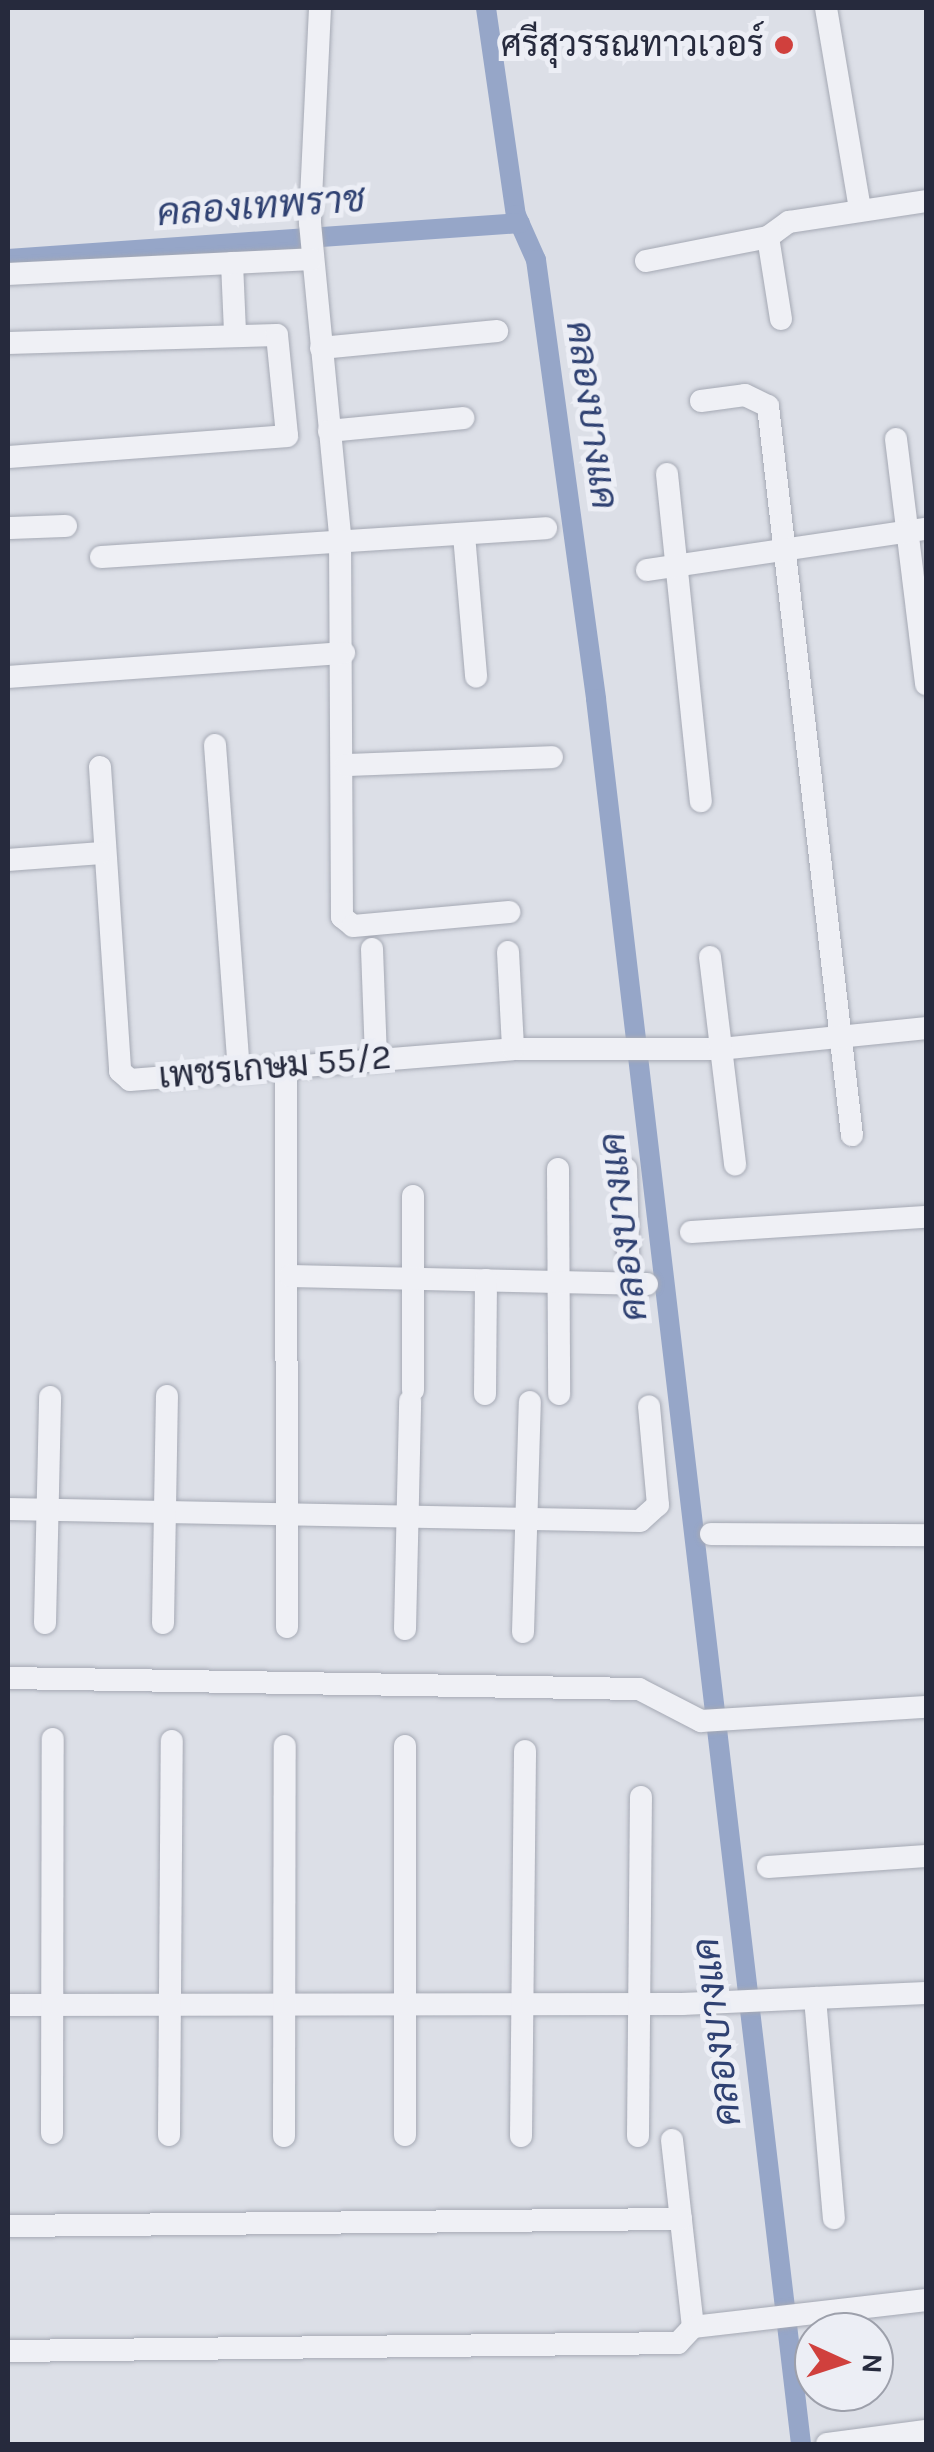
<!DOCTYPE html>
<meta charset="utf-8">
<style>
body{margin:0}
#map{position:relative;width:934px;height:2452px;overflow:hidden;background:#dcdfe7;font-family:Karla,Sarabun,sans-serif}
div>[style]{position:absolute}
.canal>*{height:20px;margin:-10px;padding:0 10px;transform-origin:10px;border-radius:10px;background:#96a6c8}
.roads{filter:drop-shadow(0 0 2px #a5a9b4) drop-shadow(0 0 2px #a5a9b4)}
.minor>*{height:22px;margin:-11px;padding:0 11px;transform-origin:11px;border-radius:11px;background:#eff0f5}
.dots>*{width:28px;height:28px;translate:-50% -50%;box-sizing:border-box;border:5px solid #eceef5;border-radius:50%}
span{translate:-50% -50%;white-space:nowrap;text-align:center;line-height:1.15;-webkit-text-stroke:10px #eceef5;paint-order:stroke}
.poi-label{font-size:35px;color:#262a3d}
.right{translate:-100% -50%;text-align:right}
.street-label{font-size:35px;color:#262a3d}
.water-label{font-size:38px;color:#2f4172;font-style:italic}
.frame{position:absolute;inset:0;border:10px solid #262a3d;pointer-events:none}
.north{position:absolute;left:794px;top:2312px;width:100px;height:100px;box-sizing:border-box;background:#eceef5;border:2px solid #9da0ab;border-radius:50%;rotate:93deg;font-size:28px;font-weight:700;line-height:40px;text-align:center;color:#262a3d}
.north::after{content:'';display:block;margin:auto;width:35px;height:45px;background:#d0403d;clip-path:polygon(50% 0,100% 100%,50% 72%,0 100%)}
</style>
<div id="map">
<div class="canal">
<i style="left:486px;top:8px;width:209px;rotate:81.8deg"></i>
<i style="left:516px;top:215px;width:49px;rotate:66deg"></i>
<i style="left:536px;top:260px;width:443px;rotate:82.2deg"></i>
<i style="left:596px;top:699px;width:1757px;rotate:83.3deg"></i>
<i style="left:8px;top:259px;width:513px;rotate:-4.02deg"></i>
</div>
<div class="roads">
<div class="minor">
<i style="left:320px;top:8px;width:215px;rotate:92.7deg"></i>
<i style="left:310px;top:223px;width:315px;rotate:84.5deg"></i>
<i style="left:340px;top:537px;width:380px;rotate:89.7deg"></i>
<i style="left:342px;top:917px;width:14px;rotate:39deg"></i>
<i style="left:353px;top:926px;width:157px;rotate:-5.1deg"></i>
<i style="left:826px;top:8px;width:204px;rotate:80.4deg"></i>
<i style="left:768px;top:237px;width:83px;rotate:81deg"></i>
<i style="left:646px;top:261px;width:124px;rotate:-11.1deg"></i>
<i style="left:768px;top:237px;width:26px;rotate:-36deg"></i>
<i style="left:789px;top:222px;width:139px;rotate:-8.7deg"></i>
<i style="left:232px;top:263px;width:70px;rotate:87.5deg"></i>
<i style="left:8px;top:274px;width:304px;rotate:-2.8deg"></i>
<i style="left:8px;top:343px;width:269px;rotate:-1.7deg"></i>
<i style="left:277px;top:335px;width:101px;rotate:84.3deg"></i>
<i style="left:287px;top:436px;width:278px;rotate:175.7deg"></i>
<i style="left:321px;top:348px;width:177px;rotate:-5.5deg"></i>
<i style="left:701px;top:401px;width:44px;rotate:-7.8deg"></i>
<i style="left:745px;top:395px;width:25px;rotate:26deg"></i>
<i style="left:768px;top:406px;width:734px;rotate:83.43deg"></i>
<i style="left:329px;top:431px;width:135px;rotate:-5.5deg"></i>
<i style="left:896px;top:439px;width:247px;rotate:83deg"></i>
<i style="left:667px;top:474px;width:329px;rotate:84.1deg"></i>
<i style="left:8px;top:528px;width:58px;rotate:-2deg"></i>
<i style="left:464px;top:535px;width:142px;rotate:85.1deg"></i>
<i style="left:101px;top:557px;width:446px;rotate:-3.7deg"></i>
<i style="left:647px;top:570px;width:282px;rotate:-8.4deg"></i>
<i style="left:8px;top:677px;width:337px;rotate:-4.1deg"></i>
<i style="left:215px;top:745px;width:324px;rotate:85.8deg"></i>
<i style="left:346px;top:765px;width:206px;rotate:-2.2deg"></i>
<i style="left:100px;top:767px;width:305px;rotate:86.2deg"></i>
<i style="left:120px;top:1071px;width:13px;rotate:42deg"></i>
<i style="left:130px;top:1080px;width:384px;rotate:-4.6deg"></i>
<i style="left:513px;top:1049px;width:207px"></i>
<i style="left:720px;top:1049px;width:207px;rotate:-5.8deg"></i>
<i style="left:8px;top:860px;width:93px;rotate:-4.3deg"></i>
<i style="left:372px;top:949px;width:109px;rotate:87.9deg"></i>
<i style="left:508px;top:952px;width:97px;rotate:87deg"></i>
<i style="left:710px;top:957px;width:209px;rotate:83.1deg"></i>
<i style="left:286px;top:1066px;width:561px;rotate:89.9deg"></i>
<i style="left:558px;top:1169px;width:225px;rotate:89.7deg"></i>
<i style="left:626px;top:1169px;width:115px;rotate:88.5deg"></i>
<i style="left:413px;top:1196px;width:194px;rotate:90deg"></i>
<i style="left:691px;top:1232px;width:235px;rotate:-3.7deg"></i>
<i style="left:290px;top:1276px;width:357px;rotate:1.3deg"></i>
<i style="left:485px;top:1394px;width:114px;rotate:-89.5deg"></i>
<i style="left:8px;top:1509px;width:632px;rotate:1.09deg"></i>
<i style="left:640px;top:1521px;width:24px;rotate:-42deg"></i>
<i style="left:658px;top:1505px;width:99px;rotate:-95.2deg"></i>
<i style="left:711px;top:1534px;width:215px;rotate:0.3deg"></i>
<i style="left:45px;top:1623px;width:226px;rotate:-88.7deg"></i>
<i style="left:163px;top:1623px;width:227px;rotate:-89deg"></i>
<i style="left:405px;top:1629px;width:228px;rotate:-88.7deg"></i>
<i style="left:523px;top:1632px;width:230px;rotate:-88.3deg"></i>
<i style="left:8px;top:1678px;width:631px;rotate:1deg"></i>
<i style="left:639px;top:1689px;width:70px;rotate:27.3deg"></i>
<i style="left:701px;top:1721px;width:225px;rotate:-3.6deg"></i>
<i style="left:768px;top:1867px;width:158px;rotate:-4deg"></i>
<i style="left:815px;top:1998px;width:221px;rotate:85.1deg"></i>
<i style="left:8px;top:2005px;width:674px;rotate:-0.09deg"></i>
<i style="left:682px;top:2004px;width:244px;rotate:-2.6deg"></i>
<i style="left:52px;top:2133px;width:394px;rotate:-89.9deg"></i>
<i style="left:169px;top:2135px;width:394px;rotate:-89.6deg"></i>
<i style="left:405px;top:2135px;width:389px;rotate:-90deg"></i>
<i style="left:284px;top:2136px;width:390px;rotate:-89.9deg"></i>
<i style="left:521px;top:2136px;width:385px;rotate:-89.4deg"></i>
<i style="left:638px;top:2136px;width:339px;rotate:-89.5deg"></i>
<i style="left:672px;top:2140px;width:188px;rotate:83.6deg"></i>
<i style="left:8px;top:2226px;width:673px;rotate:-0.6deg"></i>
<i style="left:8px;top:2351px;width:670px;rotate:-0.68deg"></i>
<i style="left:678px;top:2343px;width:22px;rotate:-47deg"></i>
<i style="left:693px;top:2327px;width:235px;rotate:-6.6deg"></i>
<i style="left:827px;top:2444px;width:100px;rotate:-7.5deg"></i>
</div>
</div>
<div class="dots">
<i style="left:784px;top:45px;background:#d0403d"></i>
</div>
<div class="poi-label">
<span class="right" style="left:764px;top:45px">ศรีสุวรรณทาวเวอร์</span>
</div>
<div class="street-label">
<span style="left:275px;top:1067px;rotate:-5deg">เพชรเกษม 55/2</span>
</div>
<div class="water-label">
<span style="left:261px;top:206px;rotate:-4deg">คลองเทพราช</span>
<span style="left:592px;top:415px;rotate:82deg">คลองบางแค</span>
<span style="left:623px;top:1227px;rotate:-97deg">คลองบางแค</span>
<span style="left:717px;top:2032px;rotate:-97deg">คลองบางแค</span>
</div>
<div class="frame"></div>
<div class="north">N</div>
</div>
